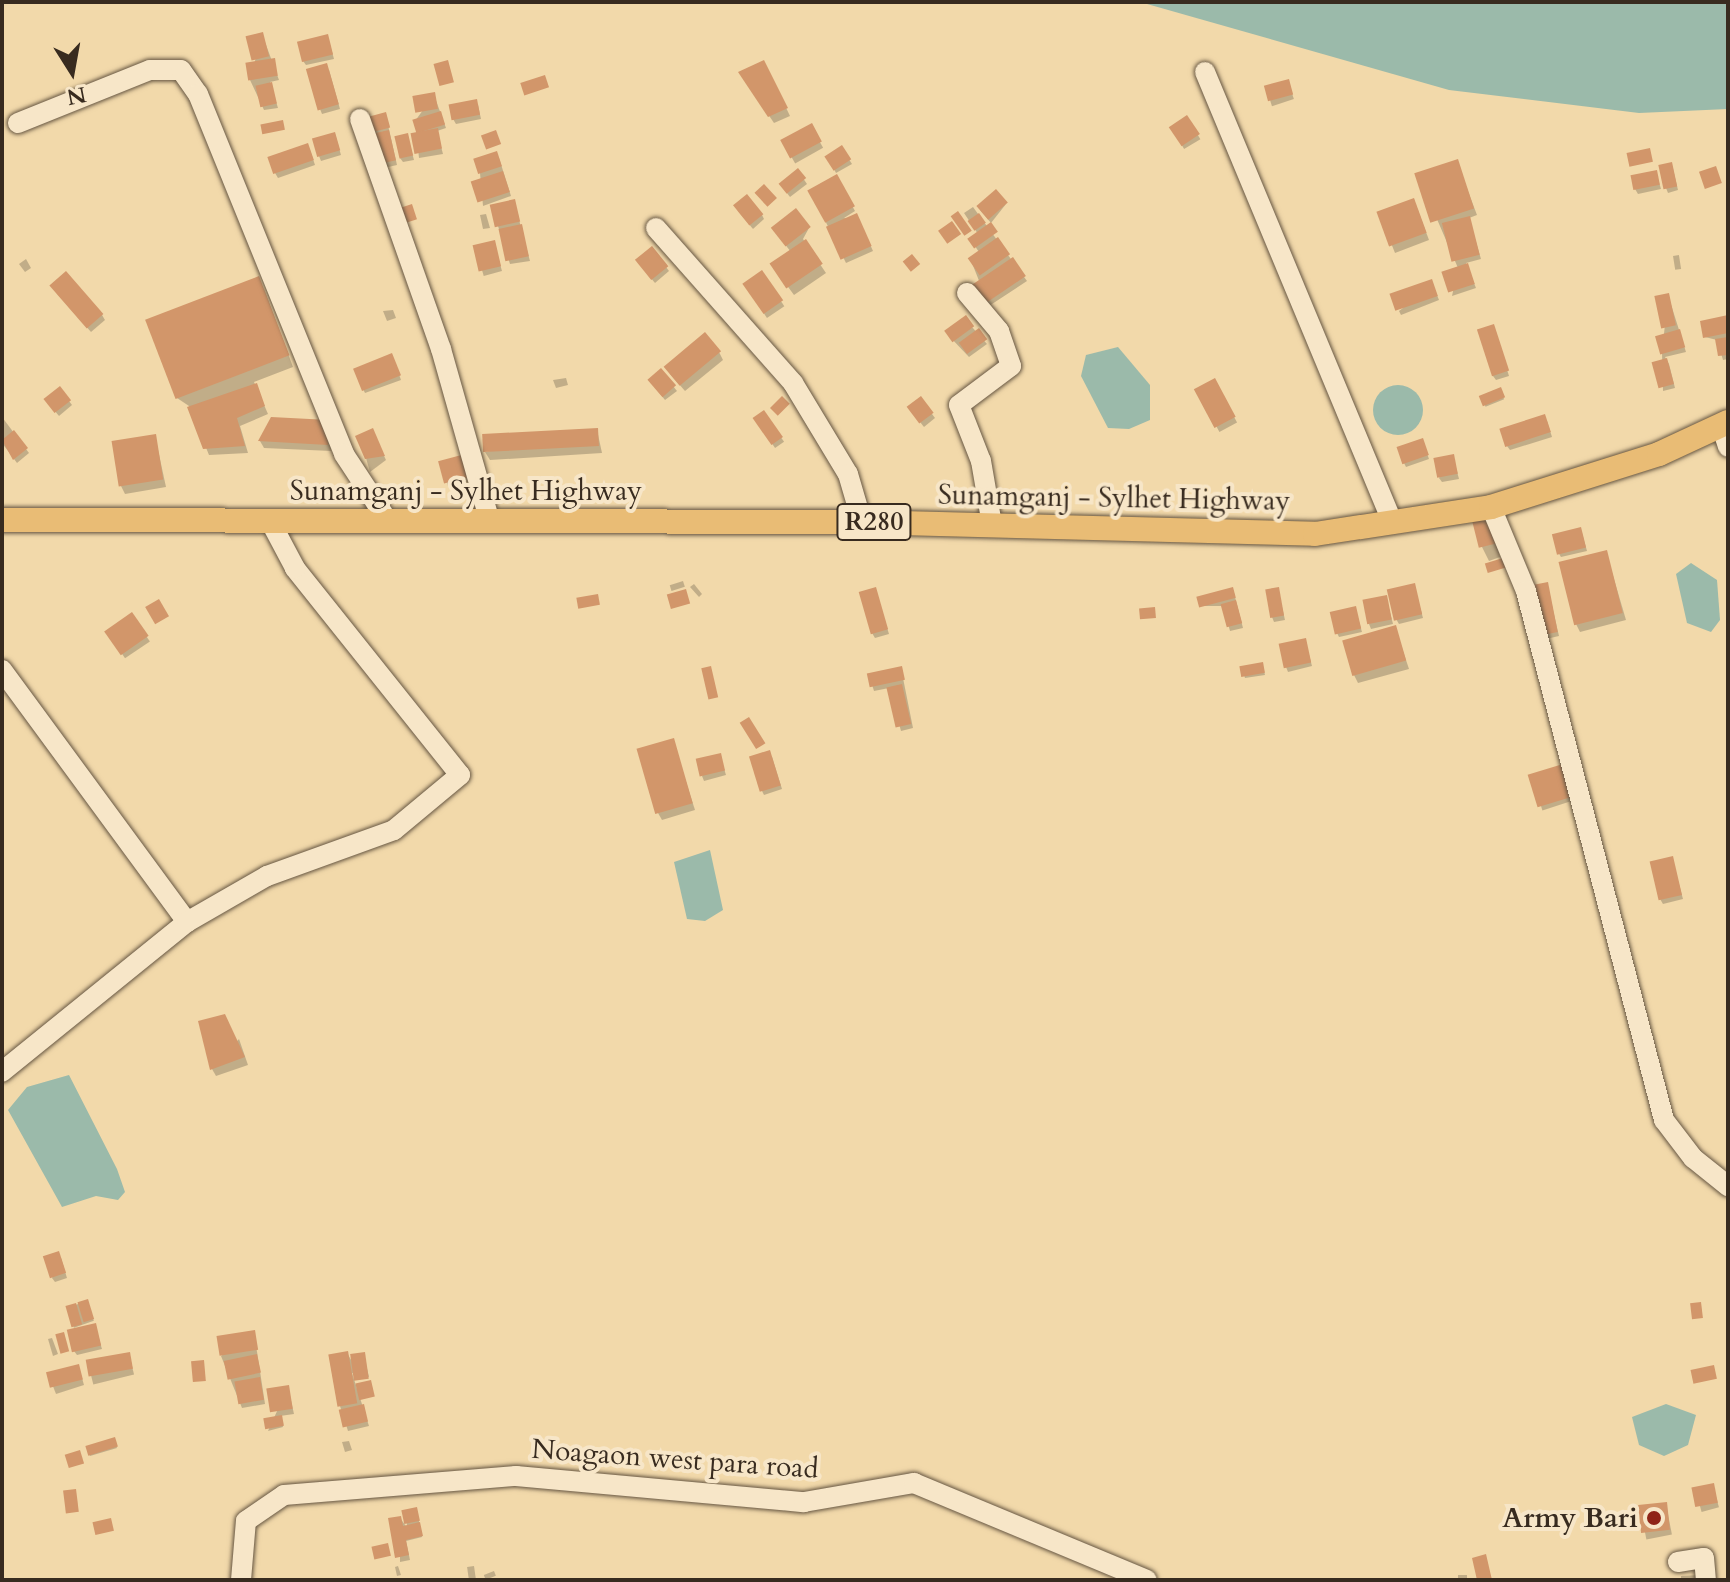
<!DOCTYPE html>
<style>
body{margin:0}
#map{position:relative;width:1730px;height:1582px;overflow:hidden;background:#f2d9aa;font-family:Cardo,serif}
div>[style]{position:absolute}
.water>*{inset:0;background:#9bbaaa}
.round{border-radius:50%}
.shadow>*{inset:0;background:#0003;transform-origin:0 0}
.building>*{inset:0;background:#d2966a;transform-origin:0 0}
.roads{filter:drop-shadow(0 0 2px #665642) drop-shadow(0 0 2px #665642)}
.minor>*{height:20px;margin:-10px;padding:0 10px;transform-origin:10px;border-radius:10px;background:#f7e6c8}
.major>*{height:24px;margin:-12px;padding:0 12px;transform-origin:12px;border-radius:12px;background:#e9bc75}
.dots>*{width:22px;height:22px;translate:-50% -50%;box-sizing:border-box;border:4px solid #f7e6c8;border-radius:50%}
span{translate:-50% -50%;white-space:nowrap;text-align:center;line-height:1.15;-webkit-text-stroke:8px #f7e6c8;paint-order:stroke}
.shield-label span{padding:2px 6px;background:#f7e6c8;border:2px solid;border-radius:6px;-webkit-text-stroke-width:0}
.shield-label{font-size:26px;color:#382b1f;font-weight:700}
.street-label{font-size:28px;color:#382b1f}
.poi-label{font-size:28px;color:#382b1f;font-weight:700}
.right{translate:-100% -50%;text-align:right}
.frame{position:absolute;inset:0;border:4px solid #382b1f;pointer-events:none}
.north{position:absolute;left:32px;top:32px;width:80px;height:80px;-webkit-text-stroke:6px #f7e6c8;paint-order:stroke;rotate:169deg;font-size:22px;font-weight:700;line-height:32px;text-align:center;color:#382b1f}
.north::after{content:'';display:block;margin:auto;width:28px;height:36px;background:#382b1f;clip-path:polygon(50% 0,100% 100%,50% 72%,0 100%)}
</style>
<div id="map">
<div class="water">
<i style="clip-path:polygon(1140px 2px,1728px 2px,1728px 109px,1639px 113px,1449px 90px)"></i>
<i style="clip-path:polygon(1118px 347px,1150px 385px,1150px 420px,1129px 429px,1108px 428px,1081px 376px,1086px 355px)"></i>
<i class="round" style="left:1373px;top:385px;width:50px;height:50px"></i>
<i style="clip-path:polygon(1691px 563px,1717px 580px,1720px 620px,1711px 632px,1687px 623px,1676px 574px)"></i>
<i style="clip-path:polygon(710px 850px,723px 910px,705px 921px,687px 919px,674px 862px)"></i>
<i style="clip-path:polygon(69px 1075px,117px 1169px,125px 1192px,118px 1200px,96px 1196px,62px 1207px,8px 1110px,27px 1087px)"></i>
<i style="clip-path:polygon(1666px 1404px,1696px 1415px,1688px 1445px,1664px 1456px,1639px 1445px,1632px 1417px)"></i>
</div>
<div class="shadow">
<i style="clip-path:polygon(262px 34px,279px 80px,270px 82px,278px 108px,264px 110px,250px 80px)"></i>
<i style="clip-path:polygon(329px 41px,334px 59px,306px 65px,303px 61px)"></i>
<i style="clip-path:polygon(329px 70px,340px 109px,322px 114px,320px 109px)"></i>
<i style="clip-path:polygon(768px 70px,790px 116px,774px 123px,745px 80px)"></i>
<i style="left:1288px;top:81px;width:19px;height:23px;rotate:72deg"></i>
<i style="clip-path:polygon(434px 95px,446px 128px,437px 131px,443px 154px,419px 158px,415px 121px)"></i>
<i style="clip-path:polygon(478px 105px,481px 119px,456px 124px,453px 119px)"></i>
<i style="clip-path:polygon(386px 116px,397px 165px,384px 168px,374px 131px)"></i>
<i style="left:1187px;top:117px;width:26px;height:19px;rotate:59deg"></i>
<i style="left:811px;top:126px;width:25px;height:32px;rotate:61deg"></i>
<i style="clip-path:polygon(335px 134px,341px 155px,321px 161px,319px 156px)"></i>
<i style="clip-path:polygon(407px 135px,414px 160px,403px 162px,400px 158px)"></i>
<i style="clip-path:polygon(841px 147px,852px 164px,836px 173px,827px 156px)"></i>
<i style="clip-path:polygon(310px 150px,315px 165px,278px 178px,275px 173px)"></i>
<i style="clip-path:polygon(499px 158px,511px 196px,483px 206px,480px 173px)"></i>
<i style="clip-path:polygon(1457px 162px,1477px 215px,1469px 218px,1481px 259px,1466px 263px,1476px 288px,1452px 296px,1458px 268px,1418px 175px)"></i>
<i style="clip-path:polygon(1673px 169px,1678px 190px,1668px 193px,1666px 188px)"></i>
<i style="clip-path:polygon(798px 171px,807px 184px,790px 197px,783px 188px)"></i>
<i style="clip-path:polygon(1656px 172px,1661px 189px,1638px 194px,1635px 189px)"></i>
<i style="clip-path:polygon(836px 177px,855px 211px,844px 218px,859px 220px,873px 251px,846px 263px,811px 192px)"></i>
<i style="clip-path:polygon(514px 201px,530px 261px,510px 264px,498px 226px)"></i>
<i style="clip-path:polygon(1006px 204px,991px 223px,980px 210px)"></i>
<i style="clip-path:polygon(973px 207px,1027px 281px,989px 306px,970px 258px,979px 252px,970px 239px,978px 234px,964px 213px)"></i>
<i style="clip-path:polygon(1417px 208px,1429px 240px,1395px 253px,1379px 213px)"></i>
<i style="clip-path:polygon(738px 211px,762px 215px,764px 219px,753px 229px)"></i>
<i style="clip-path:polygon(486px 214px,490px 228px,483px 229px,480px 215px)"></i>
<i style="clip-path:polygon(809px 228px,803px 239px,826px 273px,794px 295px,777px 272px,791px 252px,776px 233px)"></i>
<i style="left:494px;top:243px;width:29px;height:19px;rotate:74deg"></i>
<i style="left:1673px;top:256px;width:6px;height:14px;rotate:-9deg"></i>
<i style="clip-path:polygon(26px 259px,31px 268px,25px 272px,19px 264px)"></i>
<i style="clip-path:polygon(640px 265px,666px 267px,669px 271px,655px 283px)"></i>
<i style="left:762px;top:273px;width:40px;height:21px;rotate:56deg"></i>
<i style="clip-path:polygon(1433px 285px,1439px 300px,1401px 315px,1399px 311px)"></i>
<i style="clip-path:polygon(264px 289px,293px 367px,254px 382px,268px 414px,240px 426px,248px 453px,209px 455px,189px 406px,177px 398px)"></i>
<i style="clip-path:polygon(54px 290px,102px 315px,105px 320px,91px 332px)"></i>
<i style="clip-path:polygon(1668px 295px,1686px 352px,1665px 357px,1669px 364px,1675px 388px,1663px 391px,1662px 353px)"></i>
<i style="clip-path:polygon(393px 310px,396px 318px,387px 321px,383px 311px)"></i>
<i style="clip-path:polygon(1728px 317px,1728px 359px,1723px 360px,1717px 340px,1705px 337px)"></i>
<i style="clip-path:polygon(972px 327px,987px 344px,969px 357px,949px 336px)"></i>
<i style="clip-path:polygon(1495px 331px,1509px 376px,1496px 380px,1493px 376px)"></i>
<i style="clip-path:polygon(719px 352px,723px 360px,685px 391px,670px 374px)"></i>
<i style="clip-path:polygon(394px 360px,401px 380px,365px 393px,363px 389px)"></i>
<i style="clip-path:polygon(661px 371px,677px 391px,665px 400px,652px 384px)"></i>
<i style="clip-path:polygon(566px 378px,568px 385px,556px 388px,553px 380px)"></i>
<i style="left:1215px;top:381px;width:47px;height:20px;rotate:62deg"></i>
<i style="clip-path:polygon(60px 389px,72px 405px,59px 416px,49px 404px)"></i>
<i style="left:1500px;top:389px;width:11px;height:20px;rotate:68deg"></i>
<i style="clip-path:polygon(912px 412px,932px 414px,935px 418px,924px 427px)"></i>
<i style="left:764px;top:413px;width:35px;height:11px;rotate:55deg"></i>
<i style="clip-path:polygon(2px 417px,29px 453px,17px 463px,2px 443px)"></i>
<i style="clip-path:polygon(272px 419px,332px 429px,331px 451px,264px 448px,260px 441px)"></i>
<i style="clip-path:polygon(1547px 421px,1552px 437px,1510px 450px,1507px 446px)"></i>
<i style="clip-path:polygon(597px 430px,602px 453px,490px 460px,485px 452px)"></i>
<i style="clip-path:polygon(374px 435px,386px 460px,370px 472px,366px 458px)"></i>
<i style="clip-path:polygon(155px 436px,166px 487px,125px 494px,121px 486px)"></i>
<i style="clip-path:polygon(1424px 445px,1429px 459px,1406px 467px,1404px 463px)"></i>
<i style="clip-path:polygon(1453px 456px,1459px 479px,1442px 482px,1439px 478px)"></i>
<i style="clip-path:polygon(441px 462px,476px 480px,448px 486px)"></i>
<i style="clip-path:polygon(1489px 512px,1500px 557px,1489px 561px,1482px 547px)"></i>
<i style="clip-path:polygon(1582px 533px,1587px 551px,1561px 557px,1558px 552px)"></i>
<i style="clip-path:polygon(1606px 552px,1626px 620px,1580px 632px,1576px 624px)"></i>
<i style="left:683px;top:581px;width:6px;height:14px;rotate:72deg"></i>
<i style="clip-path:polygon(694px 584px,702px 594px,699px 597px,690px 587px)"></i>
<i style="clip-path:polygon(1547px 584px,1559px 636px,1546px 639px)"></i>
<i style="clip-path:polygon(1414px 585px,1423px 618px,1399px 624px,1396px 619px)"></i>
<i style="clip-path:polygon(875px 589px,889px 634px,875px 638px,872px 633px)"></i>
<i style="clip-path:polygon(1278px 589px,1285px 620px,1274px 622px,1272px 617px)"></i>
<i style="clip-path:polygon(1234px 593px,1243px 628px,1230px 631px,1223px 606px,1201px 606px)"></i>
<i style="clip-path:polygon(1386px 597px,1393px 624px,1371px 629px,1369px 624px)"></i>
<i style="clip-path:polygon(1355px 608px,1362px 632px,1339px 637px,1337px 633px)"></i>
<i style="left:132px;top:615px;width:32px;height:30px;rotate:56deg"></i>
<i style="clip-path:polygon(1395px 627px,1409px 669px,1358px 683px,1354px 675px)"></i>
<i style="clip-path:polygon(1305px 640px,1312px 666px,1288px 672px,1286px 667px)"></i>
<i style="clip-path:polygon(1263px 666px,1265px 675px,1245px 678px,1242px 668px)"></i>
<i style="clip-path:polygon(901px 668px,913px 728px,901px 731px,889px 688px,874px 691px,869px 675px)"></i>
<i style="clip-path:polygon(673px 741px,695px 810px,662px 820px,658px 813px)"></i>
<i style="clip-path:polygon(720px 755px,726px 775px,704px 781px,702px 776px)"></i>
<i style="clip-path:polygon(772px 757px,782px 789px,764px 795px,762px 791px)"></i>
<i style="left:1563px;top:767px;width:35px;height:33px;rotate:72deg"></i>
<i style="clip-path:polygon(1672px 858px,1683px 899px,1663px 904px,1660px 899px)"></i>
<i style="clip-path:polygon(239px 1039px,248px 1065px,216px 1076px,212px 1069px)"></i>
<i style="clip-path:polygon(61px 1258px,67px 1278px,55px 1282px,52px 1278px)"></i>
<i style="left:87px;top:1301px;width:21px;height:21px;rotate:71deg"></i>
<i style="clip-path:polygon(95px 1326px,102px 1349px,77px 1355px,74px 1351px)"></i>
<i style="clip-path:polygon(254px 1332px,265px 1404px,242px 1408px,221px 1356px)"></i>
<i style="clip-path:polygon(52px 1338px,58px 1354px,53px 1356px,48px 1339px)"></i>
<i style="clip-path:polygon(347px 1353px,354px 1365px,364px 1355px,369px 1377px,352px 1373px,369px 1426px,348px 1431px,340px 1406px)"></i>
<i style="left:129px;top:1354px;width:21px;height:42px;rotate:76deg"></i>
<i style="clip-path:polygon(80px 1371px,84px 1385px,56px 1394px,49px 1376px)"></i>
<i style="clip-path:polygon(288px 1387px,294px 1414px,280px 1416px,283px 1427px,268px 1431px)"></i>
<i style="clip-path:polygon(114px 1440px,117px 1448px,90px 1456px,89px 1454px)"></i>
<i style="clip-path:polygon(349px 1441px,352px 1450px,345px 1452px,342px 1442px)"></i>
<i style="left:1713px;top:1485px;width:23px;height:18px;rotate:75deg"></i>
<i style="left:1666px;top:1504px;width:31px;height:26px;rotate:79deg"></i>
<i style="clip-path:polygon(417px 1511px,422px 1537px,406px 1541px,410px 1560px,400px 1562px,400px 1518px,408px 1529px,404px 1512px)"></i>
<i style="clip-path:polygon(398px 1566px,401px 1575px,397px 1576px,395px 1567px)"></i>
<i style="left:474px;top:1566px;width:14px;height:7px;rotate:82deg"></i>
<i style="left:494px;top:1571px;width:5px;height:11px;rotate:68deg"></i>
<i style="left:1458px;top:1575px;width:9px;height:5px"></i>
<i style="clip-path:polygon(1700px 1575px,1703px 1580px,1681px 1580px,1681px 1576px)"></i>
</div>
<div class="building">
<i style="left:263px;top:32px;width:25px;height:18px;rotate:76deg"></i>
<i style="left:328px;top:34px;width:21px;height:32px;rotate:76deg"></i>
<i style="left:275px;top:58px;width:18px;height:30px;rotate:81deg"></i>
<i style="left:448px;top:60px;width:23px;height:15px;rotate:75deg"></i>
<i style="clip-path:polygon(764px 60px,788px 108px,768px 117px,738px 72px)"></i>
<i style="left:327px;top:63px;width:43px;height:22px;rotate:74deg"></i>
<i style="left:545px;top:75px;width:13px;height:26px;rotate:72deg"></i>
<i style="left:1289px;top:79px;width:16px;height:26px;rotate:75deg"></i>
<i style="left:272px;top:82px;width:22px;height:17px;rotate:77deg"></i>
<i style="left:435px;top:92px;width:17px;height:23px;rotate:80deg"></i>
<i style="left:477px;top:99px;width:16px;height:29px;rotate:79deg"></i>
<i style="left:441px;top:111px;width:14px;height:30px;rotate:73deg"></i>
<i style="left:386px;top:112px;width:16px;height:18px;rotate:75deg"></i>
<i style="left:1187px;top:115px;width:23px;height:22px;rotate:56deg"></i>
<i style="left:283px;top:120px;width:10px;height:23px;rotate:79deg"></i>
<i style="left:812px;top:123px;width:21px;height:36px;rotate:62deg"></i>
<i style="left:438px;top:128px;width:21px;height:28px;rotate:79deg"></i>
<i style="left:389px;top:130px;width:31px;height:17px;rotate:77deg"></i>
<i style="left:496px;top:130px;width:15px;height:16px;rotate:70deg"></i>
<i style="left:335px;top:132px;width:19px;height:24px;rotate:74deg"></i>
<i style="left:408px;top:133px;width:23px;height:14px;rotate:77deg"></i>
<i style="left:308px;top:143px;width:18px;height:43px;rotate:71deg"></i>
<i style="left:842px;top:145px;width:17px;height:21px;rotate:57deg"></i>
<i style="left:1650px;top:148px;width:14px;height:24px;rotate:78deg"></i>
<i style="left:497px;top:151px;width:16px;height:25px;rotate:72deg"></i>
<i style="left:1458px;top:159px;width:52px;height:46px;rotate:72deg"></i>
<i style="left:1672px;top:162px;width:25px;height:14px;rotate:78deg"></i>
<i style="left:1716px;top:166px;width:18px;height:18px;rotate:71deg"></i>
<i style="left:798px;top:168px;width:13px;height:25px;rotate:51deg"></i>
<i style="left:1657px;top:170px;width:15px;height:27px;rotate:79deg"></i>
<i style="left:503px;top:171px;width:22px;height:34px;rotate:72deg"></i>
<i style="left:837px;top:174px;width:37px;height:34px;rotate:61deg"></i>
<i style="left:764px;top:184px;width:19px;height:13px;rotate:47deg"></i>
<i style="left:996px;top:189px;width:18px;height:26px;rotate:49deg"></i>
<i style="left:747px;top:194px;width:26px;height:18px;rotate:51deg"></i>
<i style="left:1414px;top:198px;width:37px;height:40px;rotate:70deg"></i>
<i style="left:515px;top:199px;width:23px;height:26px;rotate:77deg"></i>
<i style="left:412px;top:204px;width:16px;height:16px;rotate:72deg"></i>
<i style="left:796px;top:208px;width:24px;height:32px;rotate:52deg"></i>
<i style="left:958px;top:211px;width:24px;height:9px;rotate:55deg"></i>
<i style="left:857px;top:213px;width:36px;height:34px;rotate:66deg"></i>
<i style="left:979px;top:213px;width:12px;height:14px;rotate:55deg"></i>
<i style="left:1470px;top:216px;width:40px;height:29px;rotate:76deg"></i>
<i style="left:952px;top:221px;width:16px;height:17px;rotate:55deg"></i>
<i style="left:991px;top:222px;width:12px;height:29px;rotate:55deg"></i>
<i style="left:522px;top:224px;width:33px;height:24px;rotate:78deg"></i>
<i style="left:998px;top:237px;width:21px;height:37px;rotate:55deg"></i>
<i style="left:806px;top:239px;width:30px;height:44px;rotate:56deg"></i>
<i style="left:495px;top:240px;width:27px;height:23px;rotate:77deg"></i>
<i style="left:652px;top:246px;width:26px;height:22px;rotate:51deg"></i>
<i style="left:912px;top:254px;width:13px;height:12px;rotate:51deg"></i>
<i style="left:1013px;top:257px;width:23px;height:49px;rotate:56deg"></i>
<i style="left:1468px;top:263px;width:22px;height:28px;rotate:72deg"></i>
<i style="left:762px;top:270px;width:37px;height:24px;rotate:55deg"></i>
<i style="left:66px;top:271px;width:57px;height:22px;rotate:49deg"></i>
<i style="left:259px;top:276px;width:85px;height:122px;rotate:69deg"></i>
<i style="left:1432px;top:279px;width:18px;height:45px;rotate:71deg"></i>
<i style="left:1669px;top:293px;width:33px;height:15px;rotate:78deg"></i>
<i style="left:966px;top:315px;width:14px;height:27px;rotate:54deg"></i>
<i style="clip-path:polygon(1728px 315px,1728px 333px,1703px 338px,1700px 321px)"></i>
<i style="left:1494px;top:324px;width:49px;height:18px;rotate:72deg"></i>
<i style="left:979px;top:328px;width:14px;height:25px;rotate:54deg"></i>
<i style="left:1680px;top:329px;width:19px;height:26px;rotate:74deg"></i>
<i style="left:705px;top:332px;width:25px;height:54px;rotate:50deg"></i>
<i style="clip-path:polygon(1728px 337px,1728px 355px,1718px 356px,1715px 339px)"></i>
<i style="left:392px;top:353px;width:24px;height:42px;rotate:68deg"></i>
<i style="left:1667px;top:358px;width:27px;height:16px;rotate:75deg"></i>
<i style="left:661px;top:368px;width:23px;height:18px;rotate:49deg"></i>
<i style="left:1215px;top:378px;width:44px;height:24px;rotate:62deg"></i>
<i style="clip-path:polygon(257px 383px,265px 406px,237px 418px,245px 446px,203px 449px,187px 407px)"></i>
<i style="left:60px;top:386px;width:18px;height:21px;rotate:52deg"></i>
<i style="left:1501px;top:387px;width:11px;height:24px;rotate:68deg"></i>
<i style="left:782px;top:396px;width:11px;height:17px;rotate:45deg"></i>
<i style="left:921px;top:396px;width:21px;height:18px;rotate:53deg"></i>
<i style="left:764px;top:410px;width:33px;height:14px;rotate:55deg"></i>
<i style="left:1545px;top:414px;width:19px;height:48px;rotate:72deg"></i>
<i style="clip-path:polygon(271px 417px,329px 420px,328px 445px,258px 441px)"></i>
<i style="clip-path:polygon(373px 428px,385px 456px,365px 459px,355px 436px)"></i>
<i style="left:598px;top:428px;width:18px;height:116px;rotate:87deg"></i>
<i style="clip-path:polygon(14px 430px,28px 448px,13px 460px,2px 440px)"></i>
<i style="left:156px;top:434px;width:46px;height:45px;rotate:81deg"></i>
<i style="left:1423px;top:438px;width:18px;height:28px;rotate:71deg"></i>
<i style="left:469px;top:453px;width:23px;height:32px;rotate:75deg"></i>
<i style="left:1454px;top:454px;width:20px;height:21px;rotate:79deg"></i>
<i style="left:1490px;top:510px;width:34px;height:20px;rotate:76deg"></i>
<i style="left:1581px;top:527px;width:21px;height:30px;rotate:76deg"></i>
<i style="left:1607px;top:550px;width:65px;height:50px;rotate:76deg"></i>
<i style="left:1503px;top:558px;width:10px;height:19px;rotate:73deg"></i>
<i style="left:1548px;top:582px;width:51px;height:17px;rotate:79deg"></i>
<i style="left:1415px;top:583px;width:32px;height:29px;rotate:77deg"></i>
<i style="left:876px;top:587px;width:44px;height:18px;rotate:74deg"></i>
<i style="left:1233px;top:587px;width:11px;height:38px;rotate:75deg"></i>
<i style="left:1279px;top:587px;width:29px;height:14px;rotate:80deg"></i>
<i style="left:686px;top:589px;width:15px;height:20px;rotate:74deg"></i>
<i style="left:598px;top:594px;width:11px;height:22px;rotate:80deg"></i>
<i style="left:1387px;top:595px;width:25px;height:25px;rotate:79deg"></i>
<i style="left:159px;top:599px;width:20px;height:16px;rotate:60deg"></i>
<i style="left:1236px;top:600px;width:24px;height:16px;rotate:75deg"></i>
<i style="left:1356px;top:606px;width:23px;height:27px;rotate:77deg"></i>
<i style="left:1155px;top:607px;width:11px;height:16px;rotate:85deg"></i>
<i style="left:132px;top:612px;width:29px;height:34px;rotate:55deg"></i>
<i style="left:1396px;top:625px;width:37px;height:56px;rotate:74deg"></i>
<i style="left:1306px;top:638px;width:25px;height:28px;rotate:78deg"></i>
<i style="left:1263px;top:662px;width:11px;height:24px;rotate:80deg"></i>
<i style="left:711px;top:666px;width:32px;height:10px;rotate:77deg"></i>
<i style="left:902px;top:666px;width:14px;height:36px;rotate:78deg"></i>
<i style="left:902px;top:684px;width:41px;height:16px;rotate:77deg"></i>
<i style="left:749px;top:717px;width:31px;height:11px;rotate:58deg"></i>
<i style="left:674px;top:738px;width:68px;height:39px;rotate:74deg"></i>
<i style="left:770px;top:750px;width:37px;height:22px;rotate:73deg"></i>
<i style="left:721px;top:753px;width:18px;height:26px;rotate:77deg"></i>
<i style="left:1563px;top:764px;width:34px;height:37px;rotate:73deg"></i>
<i style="left:1673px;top:856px;width:40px;height:24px;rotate:77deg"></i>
<i style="clip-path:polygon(225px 1014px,245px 1057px,210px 1070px,198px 1021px)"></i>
<i style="left:59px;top:1251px;width:23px;height:17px;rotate:72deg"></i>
<i style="left:88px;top:1299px;width:21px;height:11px;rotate:73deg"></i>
<i style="left:1701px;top:1302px;width:16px;height:11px;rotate:83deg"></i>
<i style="left:76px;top:1303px;width:22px;height:11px;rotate:74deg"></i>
<i style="left:96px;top:1323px;width:23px;height:30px;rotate:77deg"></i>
<i style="left:255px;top:1330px;width:20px;height:39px;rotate:81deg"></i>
<i style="left:64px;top:1332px;width:20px;height:9px;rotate:75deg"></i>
<i style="left:348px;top:1351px;width:53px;height:20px;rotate:80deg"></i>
<i style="left:130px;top:1352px;width:17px;height:45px;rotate:80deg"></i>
<i style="left:365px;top:1352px;width:27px;height:15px;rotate:82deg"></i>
<i style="left:257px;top:1354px;width:19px;height:34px;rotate:78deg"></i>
<i style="left:204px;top:1360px;width:21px;height:13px;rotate:85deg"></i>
<i style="left:79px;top:1364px;width:16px;height:34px;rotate:76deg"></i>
<i style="left:1714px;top:1365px;width:14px;height:24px;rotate:78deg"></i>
<i style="left:260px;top:1377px;width:23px;height:26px;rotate:80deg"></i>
<i style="left:371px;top:1380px;width:17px;height:16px;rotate:77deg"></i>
<i style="left:289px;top:1385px;width:24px;height:23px;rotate:81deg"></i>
<i style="left:364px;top:1404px;width:18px;height:26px;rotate:77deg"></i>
<i style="left:282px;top:1415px;width:11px;height:19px;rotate:80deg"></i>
<i style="left:115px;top:1437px;width:10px;height:31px;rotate:73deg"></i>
<i style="left:80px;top:1450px;width:14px;height:16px;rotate:73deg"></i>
<i style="left:1714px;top:1483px;width:20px;height:23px;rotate:79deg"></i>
<i style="left:76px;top:1489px;width:23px;height:13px;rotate:83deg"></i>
<i style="left:1667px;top:1502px;width:28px;height:29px;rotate:84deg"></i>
<i style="left:417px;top:1507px;width:14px;height:16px;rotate:78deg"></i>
<i style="clip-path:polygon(401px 1516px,403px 1526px,420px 1522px,423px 1536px,406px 1540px,409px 1555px,395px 1558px,388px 1518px)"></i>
<i style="left:111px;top:1518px;width:13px;height:19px;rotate:77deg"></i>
<i style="left:388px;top:1543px;width:13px;height:17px;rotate:77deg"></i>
<i style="clip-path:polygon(1486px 1554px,1492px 1580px,1477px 1580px,1472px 1558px)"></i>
</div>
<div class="roads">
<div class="minor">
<i style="left:1205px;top:72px;width:487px;rotate:67.4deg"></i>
<i style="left:360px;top:119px;width:244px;rotate:70.6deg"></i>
<i style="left:441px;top:349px;width:180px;rotate:74.2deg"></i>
<i style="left:18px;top:123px;width:142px;rotate:-21.9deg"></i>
<i style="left:150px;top:70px;width:31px"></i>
<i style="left:181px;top:70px;width:29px;rotate:55deg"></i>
<i style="left:198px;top:94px;width:388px;rotate:67.9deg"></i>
<i style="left:344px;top:454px;width:80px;rotate:56.7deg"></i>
<i style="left:656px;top:228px;width:207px;rotate:48.5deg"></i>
<i style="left:793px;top:383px;width:106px;rotate:58.9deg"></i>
<i style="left:848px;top:474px;width:50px;rotate:73.7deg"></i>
<i style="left:967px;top:293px;width:50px;rotate:49.9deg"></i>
<i style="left:999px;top:331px;width:37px;rotate:71deg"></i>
<i style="left:1011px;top:366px;width:65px;rotate:143.1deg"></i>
<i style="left:959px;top:405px;width:60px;rotate:68.6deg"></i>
<i style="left:981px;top:461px;width:65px;rotate:80.2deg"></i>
<i style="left:1721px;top:425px;width:23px;rotate:72deg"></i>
<i style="left:1491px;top:507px;width:91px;rotate:67.4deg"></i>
<i style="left:1526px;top:591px;width:547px;rotate:75.38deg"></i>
<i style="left:1664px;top:1120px;width:48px;rotate:52.7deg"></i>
<i style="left:1693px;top:1158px;width:45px;rotate:38.7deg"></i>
<i style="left:2px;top:670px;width:313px;rotate:53.7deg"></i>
<i style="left:187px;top:922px;width:238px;rotate:141deg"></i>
<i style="left:187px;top:922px;width:92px;rotate:-29.9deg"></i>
<i style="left:267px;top:876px;width:135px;rotate:-19.9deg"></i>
<i style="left:394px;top:830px;width:86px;rotate:-39.8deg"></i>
<i style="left:460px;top:775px;width:265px;rotate:-128.6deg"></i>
<i style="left:295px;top:568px;width:53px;rotate:-118deg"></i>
<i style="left:1678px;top:1562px;width:26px;rotate:-9deg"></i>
<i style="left:1704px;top:1558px;width:22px;rotate:85deg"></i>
<i style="left:241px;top:1580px;width:59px;rotate:-85.2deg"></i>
<i style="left:246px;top:1521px;width:46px;rotate:-34.4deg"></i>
<i style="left:284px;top:1495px;width:233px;rotate:-4.7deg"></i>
<i style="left:516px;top:1476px;width:289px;rotate:5.2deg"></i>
<i style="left:804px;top:1502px;width:112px;rotate:-9.8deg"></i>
<i style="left:914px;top:1483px;width:252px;rotate:22.6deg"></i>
</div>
<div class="major">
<i style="left:2px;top:520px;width:860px;rotate:0.13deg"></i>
<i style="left:862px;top:522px;width:453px;rotate:1.5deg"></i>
<i style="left:1315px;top:534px;width:178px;rotate:-8.7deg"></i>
<i style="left:1491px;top:507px;width:176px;rotate:-17.5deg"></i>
<i style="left:1659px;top:454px;width:76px;rotate:-24.9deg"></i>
</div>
</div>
<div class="dots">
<i style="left:1654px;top:1518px;background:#8f2418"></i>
</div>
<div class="shield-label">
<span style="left:874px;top:522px">R280</span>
</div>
<div class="street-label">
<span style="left:466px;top:491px">Sunamganj - Sylhet Highway</span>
<span style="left:1114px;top:498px;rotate:1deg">Sunamganj - Sylhet Highway</span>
<span style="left:675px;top:1459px;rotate:4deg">Noagaon west para road</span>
</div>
<div class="poi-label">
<span class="right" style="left:1638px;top:1518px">Army Bari</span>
</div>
<div class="frame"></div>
<div class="north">N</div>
</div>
